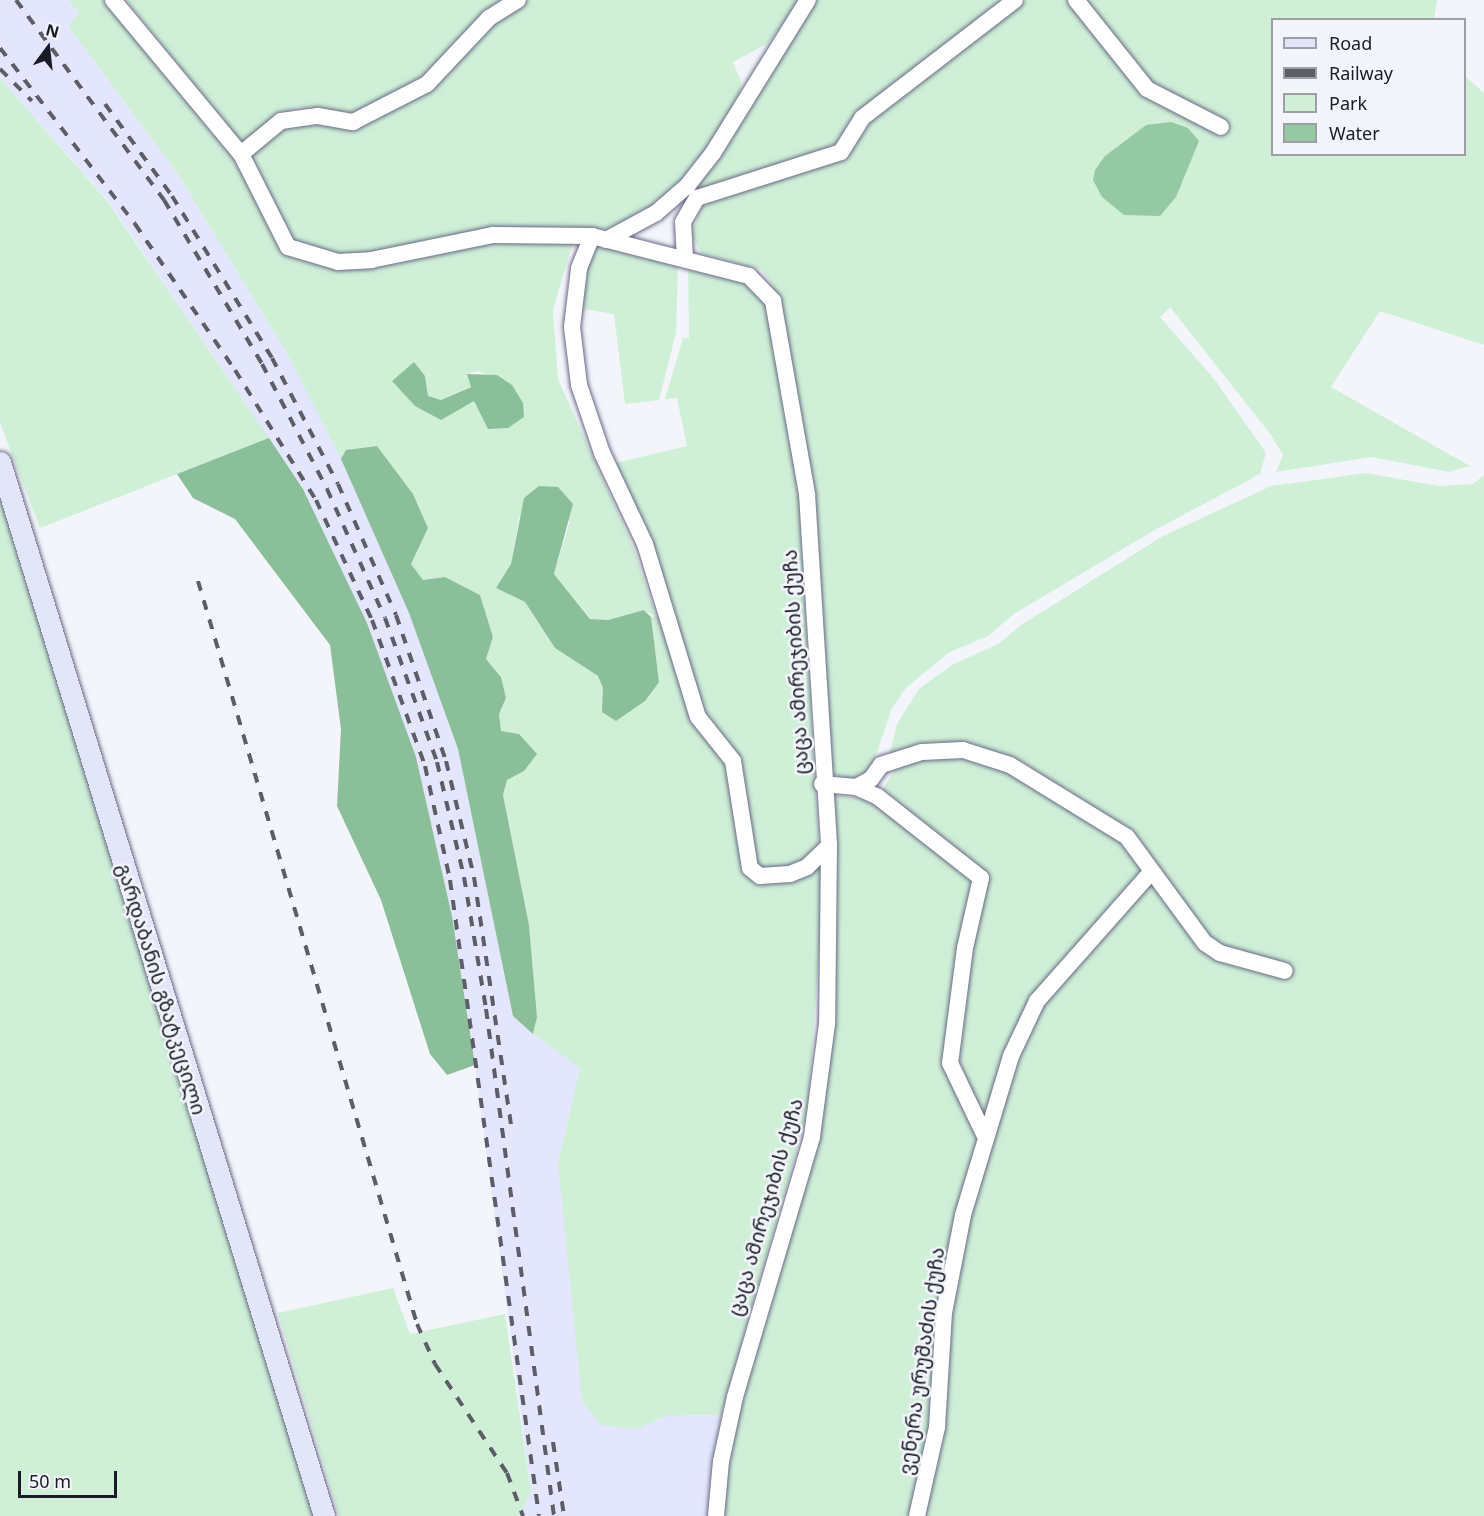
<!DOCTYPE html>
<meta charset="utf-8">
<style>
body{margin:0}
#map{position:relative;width:1484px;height:1516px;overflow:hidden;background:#f4f5fb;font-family:Georgia,"Noto Sans Georgian",serif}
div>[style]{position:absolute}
.built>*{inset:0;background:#e4e6fe}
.green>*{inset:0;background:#cff0d7}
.forest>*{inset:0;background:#8abf99}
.water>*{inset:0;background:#94c9a3}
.roads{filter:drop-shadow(0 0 2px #686a85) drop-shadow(0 0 2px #686a85)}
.minor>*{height:16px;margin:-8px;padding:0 8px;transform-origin:8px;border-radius:8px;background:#fff}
.major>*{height:21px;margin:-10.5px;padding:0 10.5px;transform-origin:10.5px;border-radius:10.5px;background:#e3e5f8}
.rail>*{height:4px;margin-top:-2px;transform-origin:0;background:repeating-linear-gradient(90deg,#5c5d66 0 10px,transparent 0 20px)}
span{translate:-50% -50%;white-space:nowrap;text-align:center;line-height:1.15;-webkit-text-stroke:5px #f4f5fb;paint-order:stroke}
.street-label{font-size:20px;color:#1a1b26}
.legend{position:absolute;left:1271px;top:18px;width:195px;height:138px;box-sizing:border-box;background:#f4f5fb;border:2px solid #9d9ea6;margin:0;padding:8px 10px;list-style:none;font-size:18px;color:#1a1b26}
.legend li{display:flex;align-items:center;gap:12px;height:30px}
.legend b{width:30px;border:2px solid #9d9ea6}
.north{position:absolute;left:18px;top:18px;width:60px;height:60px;-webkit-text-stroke:4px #f4f5fb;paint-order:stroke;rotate:15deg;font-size:16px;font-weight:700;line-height:24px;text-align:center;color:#1a1b26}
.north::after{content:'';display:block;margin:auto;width:21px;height:27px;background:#1a1b26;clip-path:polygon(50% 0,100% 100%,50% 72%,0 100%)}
.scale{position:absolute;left:18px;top:1471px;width:99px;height:27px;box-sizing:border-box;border:3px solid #1a1b26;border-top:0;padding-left:8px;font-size:18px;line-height:21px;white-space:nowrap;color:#1a1b26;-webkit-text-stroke:4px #f4f5fb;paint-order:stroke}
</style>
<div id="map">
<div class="built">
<i style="clip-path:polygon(0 0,68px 0,79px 13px,68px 26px,177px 173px,288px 355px,332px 438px,409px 613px,458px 749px,513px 1016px,580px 1068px,558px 1163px,638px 1429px,666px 1416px,721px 1415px,709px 1516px,520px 1516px,531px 1491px,475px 1065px,452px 916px,416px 757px,367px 623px,303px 489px,109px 202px,0 78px)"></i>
</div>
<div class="green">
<i style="clip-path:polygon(evenodd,68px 0,108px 0,187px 102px,204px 114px,240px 167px,279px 244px,316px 263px,526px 238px,573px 242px,553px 310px,558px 379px,634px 549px,656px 617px,661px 616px,642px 547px,603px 466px,687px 446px,677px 398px,665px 399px,683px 338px,689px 338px,688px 264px,748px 279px,763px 291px,799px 493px,822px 907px,808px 1110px,721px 1415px,666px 1416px,638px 1429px,601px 1425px,582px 1401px,558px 1163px,580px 1068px,533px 1034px,537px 1017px,529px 925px,503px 795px,507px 780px,524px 771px,501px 732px,499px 714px,506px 698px,501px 677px,486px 659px,493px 637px,480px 595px,445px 577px,423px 580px,411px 564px,428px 528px,413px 494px,377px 446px,346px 450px,341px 459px,288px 355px,177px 173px,68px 26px,79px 13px,68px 0,478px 371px,512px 385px,474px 401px,415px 406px,392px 380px,425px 376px,428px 396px,441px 400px,471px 386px,467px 374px,478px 371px,68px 0,519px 517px,570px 521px,554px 574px,591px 619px,608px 620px,644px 610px,655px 616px,651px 617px,659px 682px,603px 688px,598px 676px,555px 648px,525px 602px,496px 588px,511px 564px,519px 517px)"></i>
<i style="clip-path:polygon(126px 0,512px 0,425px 78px,347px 116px,297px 107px,242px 144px)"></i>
<i style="clip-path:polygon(527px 0,802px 0,767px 44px,733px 62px,741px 81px,740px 95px,705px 151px,662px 202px,617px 227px,344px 255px,297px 245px,287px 235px,248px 154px,273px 133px,311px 118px,332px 125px,429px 88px,485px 28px)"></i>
<i style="clip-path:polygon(813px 0,1009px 0,831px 152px,705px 191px,698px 185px)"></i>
<i style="clip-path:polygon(evenodd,1027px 0,1437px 0,1434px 19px,1272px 20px,1272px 154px,1464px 154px,1465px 76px,1484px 93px,1484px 345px,1380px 311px,1331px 387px,1470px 466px,1449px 472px,1372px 457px,1276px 472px,1283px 455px,1271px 435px,1170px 307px,1160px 317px,1215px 380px,1266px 453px,1260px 474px,1153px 531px,1014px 614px,988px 636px,948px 653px,905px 689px,892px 708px,872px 767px,864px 777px,848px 780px,835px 775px,829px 766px,812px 484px,785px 323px,773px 286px,762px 270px,701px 253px,691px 234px,703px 204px,851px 153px,865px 121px,952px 50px,1027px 0,1146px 125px,1199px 141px,1188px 163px,1105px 156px,1146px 125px)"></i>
<i style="clip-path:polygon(0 78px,108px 202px,269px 438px,40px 528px,0 423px)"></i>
<i style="clip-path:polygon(590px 244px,678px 263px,676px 333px,659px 400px,625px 404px,614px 314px,567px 306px)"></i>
<i style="clip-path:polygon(1366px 473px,1438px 486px,1473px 484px,1484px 475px,1484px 1516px,722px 1516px,722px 1489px,739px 1402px,816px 1137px,829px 795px,869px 799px,974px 883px,947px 1022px,979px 1137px,960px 1193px,971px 1196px,1010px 1071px,1043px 1001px,1131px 898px,1164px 873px,1125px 826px,1015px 758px,932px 745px,905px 748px,889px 756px,897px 724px,919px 689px,952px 665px,998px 644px,1021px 625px,1163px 536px,1271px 486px)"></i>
<i style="clip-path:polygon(0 493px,316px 1516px,0 1516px)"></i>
<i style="clip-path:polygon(959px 755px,1003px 766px,1123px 839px,1143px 868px,1059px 967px,983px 1127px,953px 1040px,987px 876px,883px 789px,900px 761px)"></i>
<i style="clip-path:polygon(393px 1288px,410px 1334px,505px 1314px,531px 1491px,520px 1516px,339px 1516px,278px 1313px)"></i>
</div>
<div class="forest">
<i style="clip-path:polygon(414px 362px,425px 376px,428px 396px,441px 400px,471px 387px,467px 374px,497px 375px,512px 385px,523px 403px,524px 417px,508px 428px,488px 429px,474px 401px,441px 420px,415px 406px,392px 381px)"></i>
<i style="clip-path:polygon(269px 438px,303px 489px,367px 623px,416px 757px,452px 916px,475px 1065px,447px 1075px,430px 1054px,381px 900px,337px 806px,341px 729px,330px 645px,235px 519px,193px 498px,177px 474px)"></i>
<i style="clip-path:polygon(377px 446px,413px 494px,428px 528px,411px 564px,423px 580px,445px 577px,480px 595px,493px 637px,486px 659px,501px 677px,506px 698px,499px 714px,501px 731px,519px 734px,537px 754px,524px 771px,507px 780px,503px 795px,529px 925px,537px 1017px,533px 1034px,513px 1016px,458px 749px,409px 613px,341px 459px,346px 450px)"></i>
<i style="clip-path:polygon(539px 486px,558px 487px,573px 504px,554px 574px,590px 619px,608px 620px,644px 610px,651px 617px,659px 682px,645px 701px,616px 721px,602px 712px,603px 688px,598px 676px,555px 648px,525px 602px,496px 588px,511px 564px,524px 498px)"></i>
</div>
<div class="water">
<i style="clip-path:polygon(1171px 122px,1188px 128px,1199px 141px,1176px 197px,1160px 216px,1124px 215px,1102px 197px,1093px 180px,1095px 170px,1105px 156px,1146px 125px)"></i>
</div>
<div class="roads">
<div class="minor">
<i style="left:113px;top:0;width:200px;rotate:50.3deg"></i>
<i style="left:241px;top:154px;width:104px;rotate:63.2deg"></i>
<i style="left:288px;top:247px;width:52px;rotate:16.7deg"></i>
<i style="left:338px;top:262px;width:33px;rotate:-3deg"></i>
<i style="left:371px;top:260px;width:125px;rotate:-11.6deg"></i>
<i style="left:493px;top:235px;width:99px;rotate:0.6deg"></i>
<i style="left:592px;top:236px;width:162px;rotate:14.3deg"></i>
<i style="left:749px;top:276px;width:35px;rotate:46deg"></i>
<i style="left:773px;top:301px;width:196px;rotate:80deg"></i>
<i style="left:807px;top:494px;width:353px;rotate:86.4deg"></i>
<i style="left:829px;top:846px;width:178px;rotate:90.6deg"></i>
<i style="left:827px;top:1024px;width:114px;rotate:97.6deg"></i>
<i style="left:812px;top:1137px;width:271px;rotate:106.5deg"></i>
<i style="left:735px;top:1397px;width:66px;rotate:102.3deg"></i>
<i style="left:721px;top:1461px;width:55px;rotate:95.2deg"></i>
<i style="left:1076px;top:0;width:114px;rotate:51.4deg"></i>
<i style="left:1147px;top:89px;width:83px;rotate:27.2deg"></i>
<i style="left:241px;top:154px;width:52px;rotate:-39.5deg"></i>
<i style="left:281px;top:121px;width:37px;rotate:-8deg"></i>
<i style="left:318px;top:116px;width:36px;rotate:10deg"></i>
<i style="left:353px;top:122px;width:83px;rotate:-27.2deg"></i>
<i style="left:427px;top:84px;width:91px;rotate:-46.8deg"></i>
<i style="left:489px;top:18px;width:34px;rotate:-32deg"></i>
<i style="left:592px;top:236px;width:35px;rotate:112deg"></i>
<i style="left:579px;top:269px;width:58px;rotate:96.9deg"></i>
<i style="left:572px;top:327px;width:58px;rotate:83.1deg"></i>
<i style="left:579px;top:385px;width:72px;rotate:71.3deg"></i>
<i style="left:602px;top:453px;width:101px;rotate:64.7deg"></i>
<i style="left:645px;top:544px;width:181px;rotate:73deg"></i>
<i style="left:698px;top:717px;width:56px;rotate:51.5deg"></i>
<i style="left:733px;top:761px;width:108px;rotate:81deg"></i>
<i style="left:750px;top:868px;width:13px;rotate:39deg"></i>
<i style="left:760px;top:876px;width:30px;rotate:-4deg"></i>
<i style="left:790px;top:874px;width:18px;rotate:-22deg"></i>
<i style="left:807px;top:867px;width:30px;rotate:-44deg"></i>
<i style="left:606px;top:240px;width:57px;rotate:-28.4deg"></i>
<i style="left:656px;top:213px;width:43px;rotate:-41.2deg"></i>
<i style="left:688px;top:185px;width:41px;rotate:-52deg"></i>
<i style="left:713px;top:153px;width:180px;rotate:-58.2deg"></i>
<i style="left:685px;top:259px;width:37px;rotate:-93deg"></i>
<i style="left:683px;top:222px;width:28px;rotate:-60deg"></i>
<i style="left:697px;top:198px;width:151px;rotate:-17.7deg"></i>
<i style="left:841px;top:152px;width:40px;rotate:-58deg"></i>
<i style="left:862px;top:118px;width:193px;rotate:-37.6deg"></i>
<i style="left:822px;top:784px;width:34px;rotate:5deg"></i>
<i style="left:856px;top:787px;width:17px;rotate:-28deg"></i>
<i style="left:871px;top:779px;width:17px;rotate:-54deg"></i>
<i style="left:881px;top:765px;width:43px;rotate:-17.6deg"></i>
<i style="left:922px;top:752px;width:41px;rotate:-2.8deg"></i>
<i style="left:963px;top:750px;width:49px;rotate:17.7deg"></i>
<i style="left:1010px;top:765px;width:137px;rotate:31.6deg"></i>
<i style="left:1127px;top:837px;width:132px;rotate:53.7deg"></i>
<i style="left:1205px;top:943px;width:18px;rotate:34deg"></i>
<i style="left:1220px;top:953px;width:67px;rotate:15.5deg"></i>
<i style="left:856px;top:787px;width:24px;rotate:24deg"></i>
<i style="left:878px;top:797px;width:131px;rotate:38.2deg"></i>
<i style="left:981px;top:878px;width:72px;rotate:102.9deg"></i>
<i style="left:965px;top:948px;width:116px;rotate:97.4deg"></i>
<i style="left:950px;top:1063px;width:79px;rotate:64.4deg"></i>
<i style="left:917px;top:1516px;width:91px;rotate:-77.3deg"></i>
<i style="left:937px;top:1427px;width:114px;rotate:-86.5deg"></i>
<i style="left:944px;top:1313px;width:100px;rotate:-79deg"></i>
<i style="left:963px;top:1215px;width:166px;rotate:-73.2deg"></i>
<i style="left:1011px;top:1056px;width:61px;rotate:-64.7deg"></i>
<i style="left:1037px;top:1001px;width:172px;rotate:-48.5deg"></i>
</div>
<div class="major">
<i style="left:0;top:462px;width:1103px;rotate:72.91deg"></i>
</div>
</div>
<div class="rail">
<i style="left:16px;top:0;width:249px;rotate:53.5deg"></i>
<i style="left:164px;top:200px;width:191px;rotate:59.1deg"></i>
<i style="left:262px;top:364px;width:141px;rotate:62.5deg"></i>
<i style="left:327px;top:489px;width:141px;rotate:65.8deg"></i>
<i style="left:385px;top:618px;width:153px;rotate:70.1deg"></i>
<i style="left:437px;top:762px;width:118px;rotate:76.8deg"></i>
<i style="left:464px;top:877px;width:134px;rotate:80.5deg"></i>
<i style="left:486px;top:1009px;width:512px;rotate:82.36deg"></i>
<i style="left:0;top:48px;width:222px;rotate:52.5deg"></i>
<i style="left:135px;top:224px;width:177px;rotate:55.6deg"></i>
<i style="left:235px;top:370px;width:153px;rotate:58.1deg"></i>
<i style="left:316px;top:500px;width:132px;rotate:65deg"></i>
<i style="left:372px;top:620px;width:155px;rotate:70deg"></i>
<i style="left:425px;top:766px;width:117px;rotate:77.6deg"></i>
<i style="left:450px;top:880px;width:642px;rotate:82.03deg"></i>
<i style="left:0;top:69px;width:45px;rotate:45deg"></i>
<i style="left:105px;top:104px;width:114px;rotate:53.9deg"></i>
<i style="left:172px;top:196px;width:190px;rotate:58.3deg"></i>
<i style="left:272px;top:358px;width:142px;rotate:62.4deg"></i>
<i style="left:338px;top:484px;width:143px;rotate:66.1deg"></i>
<i style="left:396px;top:615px;width:154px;rotate:71.1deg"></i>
<i style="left:446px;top:761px;width:119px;rotate:76.4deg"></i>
<i style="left:474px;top:877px;width:250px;rotate:81.5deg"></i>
<i style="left:198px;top:581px;width:775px;rotate:73.58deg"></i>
<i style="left:417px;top:1324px;width:44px;rotate:65.8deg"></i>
<i style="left:435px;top:1364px;width:131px;rotate:56.6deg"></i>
<i style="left:507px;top:1473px;width:46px;rotate:69.6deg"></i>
<i style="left:553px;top:1442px;width:75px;rotate:81.5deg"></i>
</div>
<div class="street-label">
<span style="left:795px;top:662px;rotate:-93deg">ცაცა ამირეჯიბის ქუჩა</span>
<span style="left:162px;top:989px;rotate:73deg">გარდაბანის გზატკეცილი</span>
<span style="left:765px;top:1207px;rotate:-74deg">ცაცა ამირეჯიბის ქუჩა</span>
<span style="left:921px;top:1361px;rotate:-82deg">ვენერა ურუშაძის ქუჩა</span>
</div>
<ul class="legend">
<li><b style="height:8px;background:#e3e5f8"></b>Road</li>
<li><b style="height:8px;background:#5c5d66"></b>Railway</li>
<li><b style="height:16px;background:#cff0d7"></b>Park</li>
<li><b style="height:16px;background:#94c9a3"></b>Water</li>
</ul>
<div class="north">N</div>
<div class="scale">50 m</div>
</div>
